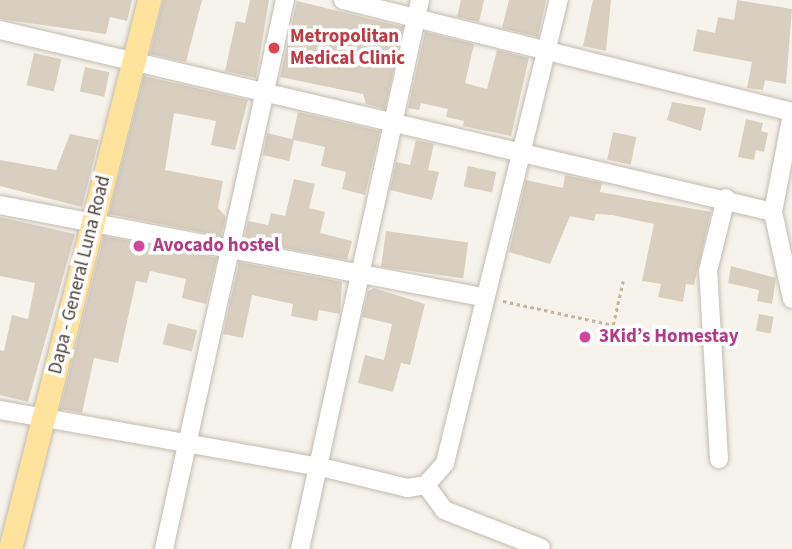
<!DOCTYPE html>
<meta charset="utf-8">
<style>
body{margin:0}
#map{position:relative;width:792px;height:549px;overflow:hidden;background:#f6f3ec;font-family:"Source Sans 3",sans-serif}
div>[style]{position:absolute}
.building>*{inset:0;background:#d8cfc1;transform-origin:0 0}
.path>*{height:2.5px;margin-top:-1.25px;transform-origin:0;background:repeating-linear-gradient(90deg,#c4b79f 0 3.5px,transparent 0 7px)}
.roads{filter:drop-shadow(0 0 2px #c2bbae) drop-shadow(0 0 2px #c2bbae)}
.minor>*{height:18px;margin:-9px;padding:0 9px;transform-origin:9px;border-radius:9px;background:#fff}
.major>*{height:23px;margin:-11.5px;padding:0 11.5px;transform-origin:11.5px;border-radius:11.5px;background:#ffe39c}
.dots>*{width:19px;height:19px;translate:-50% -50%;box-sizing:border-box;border:4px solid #fff;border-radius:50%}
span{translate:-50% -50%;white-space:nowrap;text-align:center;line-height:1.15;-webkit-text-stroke:7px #fff;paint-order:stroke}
.health-label{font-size:19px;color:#be3a42;font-weight:700}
.left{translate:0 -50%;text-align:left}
.hotel-label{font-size:19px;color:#b23c85;font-weight:700}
.street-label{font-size:19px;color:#4b4439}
</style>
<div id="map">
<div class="building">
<i style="clip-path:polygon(0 0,132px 0,127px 21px,110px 17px,106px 34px,0 19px)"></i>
<i style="clip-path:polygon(163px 0,202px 0,186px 62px,150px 54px)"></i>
<i style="clip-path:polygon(250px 0,269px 0,256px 78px,225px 71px,236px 21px,245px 23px)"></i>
<i style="clip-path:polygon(461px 0,484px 0,479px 22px,457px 17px)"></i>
<i style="clip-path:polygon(509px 0,546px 0,538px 37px,502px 28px)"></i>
<i style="clip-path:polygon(593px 0,611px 0,606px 51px,583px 46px)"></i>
<i style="clip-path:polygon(737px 0,792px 9px,786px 84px,765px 80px,763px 90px,747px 88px,752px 62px,693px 51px,697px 29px,715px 33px,718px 17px,734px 20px)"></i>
<i style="clip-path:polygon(297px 1px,403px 27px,385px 109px,366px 104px,363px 94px,280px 77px)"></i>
<i style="clip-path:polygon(425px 32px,474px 44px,465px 83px,487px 89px,497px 50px,529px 58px,511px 136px,463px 126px,464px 121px,446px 117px,448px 109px,421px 103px,419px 110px,408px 108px)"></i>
<i style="left:34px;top:53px;width:28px;height:33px;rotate:13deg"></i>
<i style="left:85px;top:67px;width:25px;height:25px;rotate:12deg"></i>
<i style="clip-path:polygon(144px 76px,248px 100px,235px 150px,211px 145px,216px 121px,174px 113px,165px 170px,223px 181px,218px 208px,226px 217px,221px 236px,109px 214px)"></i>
<i style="clip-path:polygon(672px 102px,706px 108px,701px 131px,667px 120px)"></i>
<i style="clip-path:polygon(298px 112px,380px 131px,365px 195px,342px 189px,346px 172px,321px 166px,325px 147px,294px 140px,289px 161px,263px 155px,267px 133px,292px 139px)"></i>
<i style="clip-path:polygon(746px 119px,763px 123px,761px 131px,768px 133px,764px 152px,756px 150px,754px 160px,738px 157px)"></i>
<i style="left:613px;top:132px;width:24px;height:28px;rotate:12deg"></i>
<i style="clip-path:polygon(70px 134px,99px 140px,82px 207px,0 186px,0 160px,56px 170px)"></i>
<i style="clip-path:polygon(416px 140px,434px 144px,428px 170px,439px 172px,432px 200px,390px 190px,396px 162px,410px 165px)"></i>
<i style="left:468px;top:166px;width:29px;height:21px;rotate:12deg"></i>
<i style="clip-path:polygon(565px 175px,602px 183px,600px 192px,711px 212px,694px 285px,686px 284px,683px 302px,658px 297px,661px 284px,642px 281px,654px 224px,612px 215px,596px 214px,594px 221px,570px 216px,550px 264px,509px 252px,526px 180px,563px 188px)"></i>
<i style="clip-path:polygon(294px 179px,315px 184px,309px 208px,325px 212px,320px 233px,352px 241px,347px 260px,244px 240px,248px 221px,268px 225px,271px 213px,285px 216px)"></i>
<i style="clip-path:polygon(0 217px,75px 234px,28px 402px,0 395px,0 350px,4px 351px,12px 315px,28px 319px,35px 283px,0 276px)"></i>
<i style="left:386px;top:231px;width:83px;height:36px;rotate:8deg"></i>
<i style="clip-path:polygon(104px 236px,217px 258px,206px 304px,182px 298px,186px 279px,150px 271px,147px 283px,136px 281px,118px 363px,94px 358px,82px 413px,60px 409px)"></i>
<i style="clip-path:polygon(239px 262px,342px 282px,340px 314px,319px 310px,317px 321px,291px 316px,293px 304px,252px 295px,243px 338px,223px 334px)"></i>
<i style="clip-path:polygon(731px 266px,776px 278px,772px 304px,757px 301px,759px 290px,728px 283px)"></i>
<i style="clip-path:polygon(374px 288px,425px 304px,410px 365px,401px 363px,393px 392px,358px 383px,365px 355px,384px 360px,392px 324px,362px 317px,368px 291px)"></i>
<i style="left:759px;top:314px;width:15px;height:17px;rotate:11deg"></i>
<i style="left:168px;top:323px;width:30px;height:22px;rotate:14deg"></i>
</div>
<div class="path">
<i style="left:503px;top:301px;width:113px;rotate:12.3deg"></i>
<i style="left:613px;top:325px;width:45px;rotate:-77.2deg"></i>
</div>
<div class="roads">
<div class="minor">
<i style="left:343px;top:0;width:463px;rotate:14deg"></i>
<i style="left:0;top:30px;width:794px;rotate:13.25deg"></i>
<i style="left:792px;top:114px;width:100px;rotate:101deg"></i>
<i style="left:773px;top:212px;width:89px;rotate:77.7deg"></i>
<i style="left:0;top:205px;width:492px;rotate:10.8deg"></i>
<i style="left:0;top:410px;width:326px;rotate:10.1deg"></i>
<i style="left:321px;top:467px;width:89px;rotate:13.7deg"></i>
<i style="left:407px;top:488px;width:19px;rotate:-9deg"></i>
<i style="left:426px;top:485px;width:29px;rotate:-49deg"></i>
<i style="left:445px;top:463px;width:477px;rotate:-76.2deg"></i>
<i style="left:719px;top:459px;width:188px;rotate:-93.3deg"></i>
<i style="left:708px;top:271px;width:75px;rotate:-76.1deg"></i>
<i style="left:426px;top:485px;width:31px;rotate:54deg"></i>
<i style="left:444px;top:510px;width:104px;rotate:21.4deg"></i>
<i style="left:164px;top:549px;width:562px;rotate:-77.57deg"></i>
<i style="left:300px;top:549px;width:562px;rotate:-77.67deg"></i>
</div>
<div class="major">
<i style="left:10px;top:549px;width:566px;rotate:-75.79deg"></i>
</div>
</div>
<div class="dots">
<i style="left:274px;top:48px;background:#e0444e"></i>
<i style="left:139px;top:246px;background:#d1479c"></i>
<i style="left:585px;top:337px;background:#d1479c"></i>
</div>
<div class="health-label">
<span class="left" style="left:290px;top:48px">Metropolitan<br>Medical Clinic</span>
</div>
<div class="hotel-label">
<span class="left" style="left:153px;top:246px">Avocado hostel</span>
<span class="left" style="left:599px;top:337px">3Kid’s Homestay</span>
</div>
<div class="street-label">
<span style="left:80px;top:275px;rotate:-76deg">Dapa - General Luna Road</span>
</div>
</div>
